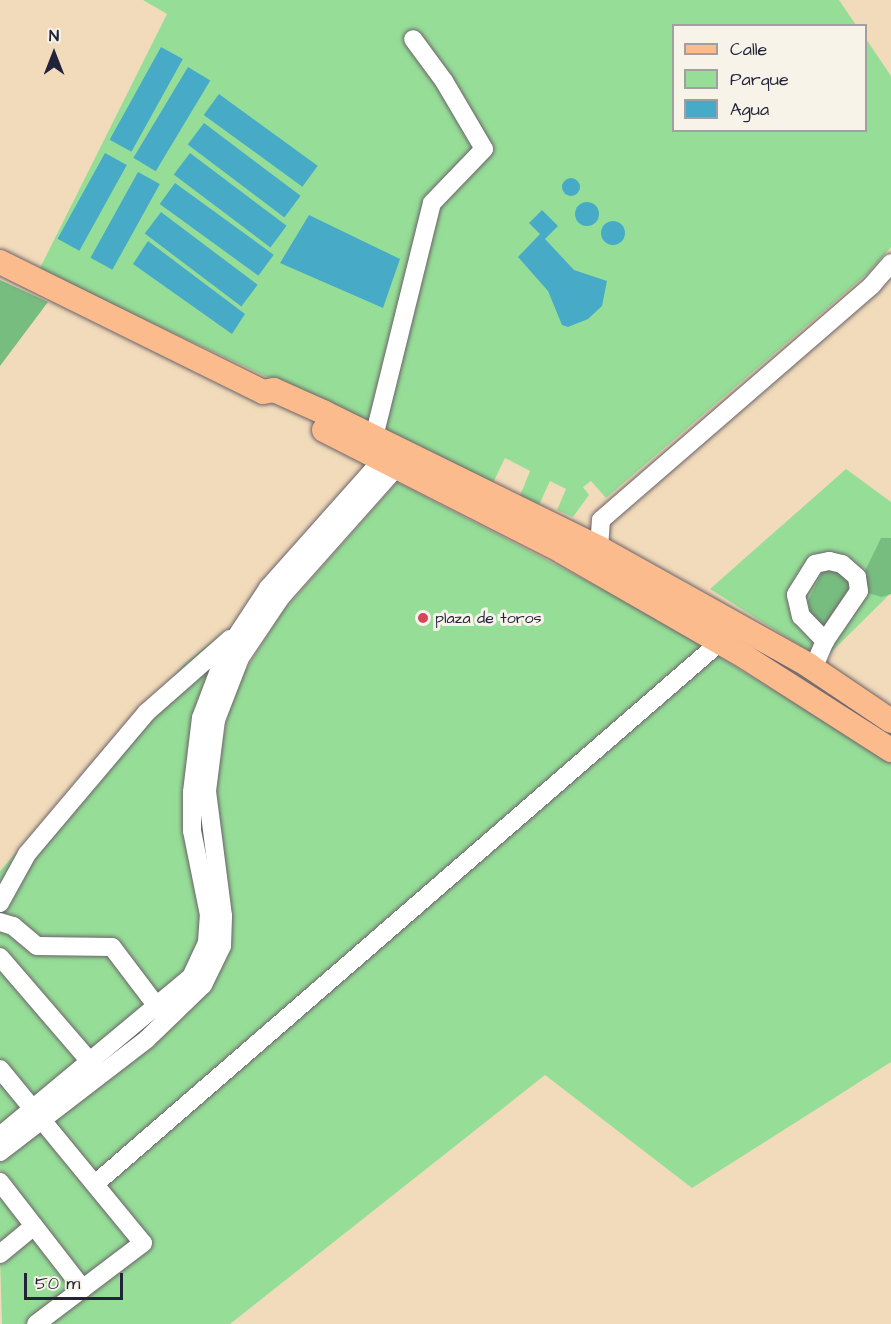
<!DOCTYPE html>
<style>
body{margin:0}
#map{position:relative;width:891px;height:1324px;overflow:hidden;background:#f2dbbb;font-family:"Architects Daughter",sans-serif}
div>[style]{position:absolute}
.green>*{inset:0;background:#96de98}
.forest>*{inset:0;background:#78bd80}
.water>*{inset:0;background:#47abc7;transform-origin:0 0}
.round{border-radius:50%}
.roads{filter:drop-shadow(0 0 2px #6b6368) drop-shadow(0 0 2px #6b6368)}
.minor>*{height:18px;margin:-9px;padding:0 9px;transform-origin:9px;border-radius:9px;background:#fff}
.major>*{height:24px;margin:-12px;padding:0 12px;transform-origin:12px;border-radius:12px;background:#fbbb8d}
.dots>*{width:16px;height:16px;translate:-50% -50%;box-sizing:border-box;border:3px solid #f7f3e8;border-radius:50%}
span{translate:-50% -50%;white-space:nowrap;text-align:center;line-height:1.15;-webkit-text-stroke:6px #f7f3e8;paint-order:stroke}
.poi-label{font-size:16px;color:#22223b}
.left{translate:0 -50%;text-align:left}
.legend{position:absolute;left:672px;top:24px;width:195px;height:108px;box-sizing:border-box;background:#f7f3e8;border:2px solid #a29fa3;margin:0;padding:8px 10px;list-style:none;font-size:18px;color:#22223b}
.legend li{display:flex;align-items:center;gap:12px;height:30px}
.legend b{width:30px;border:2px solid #a29fa3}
.north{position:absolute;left:24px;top:24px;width:60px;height:60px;-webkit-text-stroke:4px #f7f3e8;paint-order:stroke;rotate:0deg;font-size:16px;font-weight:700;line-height:24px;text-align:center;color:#22223b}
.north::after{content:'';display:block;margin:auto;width:21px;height:27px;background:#22223b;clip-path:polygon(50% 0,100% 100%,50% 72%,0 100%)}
.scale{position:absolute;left:24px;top:1273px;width:99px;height:27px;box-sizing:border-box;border:3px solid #22223b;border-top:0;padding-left:8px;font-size:18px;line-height:21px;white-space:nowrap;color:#22223b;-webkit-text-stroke:4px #f7f3e8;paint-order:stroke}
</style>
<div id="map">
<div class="green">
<i style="clip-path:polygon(143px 0,839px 0,856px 25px,674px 26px,674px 130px,866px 130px,866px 39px,891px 76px,891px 247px,868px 273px,606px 498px,591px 481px,583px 487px,589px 495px,573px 517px,557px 510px,566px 489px,550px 481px,539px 505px,520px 496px,530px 471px,505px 458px,493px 483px,39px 270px,167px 14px)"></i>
<i style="clip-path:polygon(846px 469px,891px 502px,891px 593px,823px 660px,710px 589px)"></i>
<i style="clip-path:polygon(397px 482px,635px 606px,891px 761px,891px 1062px,692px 1188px,545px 1075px,230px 1324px,50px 1324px,150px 1248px,51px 1123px,181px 1020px,211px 987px,216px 778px,229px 707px,245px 671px,282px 612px)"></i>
<i style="clip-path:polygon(233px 625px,203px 693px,188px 773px,205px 928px,187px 971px,157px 1001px,114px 944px,38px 944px,0 918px,0 871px,185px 663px)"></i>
<i style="clip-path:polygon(0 925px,37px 950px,110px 951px,152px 1005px,90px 1056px,0 953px)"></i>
<i style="clip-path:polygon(0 962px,85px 1060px,34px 1100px,0 1060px)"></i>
<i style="clip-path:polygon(0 1072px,29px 1106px,0 1130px)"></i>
<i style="clip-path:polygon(44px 1125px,143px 1247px,86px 1285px,0 1170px,0 1160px)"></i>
<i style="clip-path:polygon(0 1187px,31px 1225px,0 1250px)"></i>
<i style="clip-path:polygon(34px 1230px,81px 1290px,40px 1324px,2px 1324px,0 1258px)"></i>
</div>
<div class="forest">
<i style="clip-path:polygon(0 280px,48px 302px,0 366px)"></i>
<i style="clip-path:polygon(881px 538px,891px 538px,891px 594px,882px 597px,868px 593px,864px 573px)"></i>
<i style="clip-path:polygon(825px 566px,840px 566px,854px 588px,826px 626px,812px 621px,808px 601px)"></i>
</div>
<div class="water">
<i style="left:161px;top:47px;width:25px;height:106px;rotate:29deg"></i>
<i style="left:188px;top:67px;width:26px;height:106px;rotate:31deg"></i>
<i style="left:219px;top:94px;width:122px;height:26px;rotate:36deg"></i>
<i style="left:204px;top:123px;width:121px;height:27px;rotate:37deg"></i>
<i style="left:105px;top:153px;width:25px;height:98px;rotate:29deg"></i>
<i style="left:190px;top:153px;width:121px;height:27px;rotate:37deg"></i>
<i style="left:138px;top:172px;width:25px;height:98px;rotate:29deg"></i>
<i class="round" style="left:562px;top:178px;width:18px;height:18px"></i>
<i style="left:175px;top:183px;width:122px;height:26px;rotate:36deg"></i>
<i class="round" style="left:575px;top:202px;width:24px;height:24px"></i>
<i style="clip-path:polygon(542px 210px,558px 226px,545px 239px,574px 270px,607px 281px,602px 306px,588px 319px,568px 327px,562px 325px,548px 291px,518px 257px,540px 234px,529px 223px)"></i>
<i style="left:161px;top:212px;width:121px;height:27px;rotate:37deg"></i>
<i style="clip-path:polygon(309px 215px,400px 259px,383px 308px,280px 263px)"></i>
<i class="round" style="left:601px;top:221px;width:24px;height:24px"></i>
<i style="clip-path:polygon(148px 241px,245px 314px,232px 334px,133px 264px)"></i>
</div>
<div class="roads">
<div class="minor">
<i style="left:374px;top:437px;width:241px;rotate:-76.1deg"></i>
<i style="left:432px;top:203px;width:75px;rotate:-46.1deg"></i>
<i style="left:484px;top:149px;width:79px;rotate:-120.5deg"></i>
<i style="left:444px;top:81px;width:52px;rotate:-126.4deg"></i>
<i style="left:599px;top:548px;width:28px;rotate:-86deg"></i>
<i style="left:601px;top:520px;width:359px;rotate:-40.9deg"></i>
<i style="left:872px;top:285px;width:29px;rotate:-49deg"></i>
<i style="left:813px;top:669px;width:30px;rotate:-67deg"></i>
<i style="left:825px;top:641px;width:60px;rotate:-55.8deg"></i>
<i style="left:859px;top:591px;width:14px;rotate:-98deg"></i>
<i style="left:857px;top:577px;width:20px;rotate:-139deg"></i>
<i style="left:842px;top:564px;width:13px;rotate:-167deg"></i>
<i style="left:829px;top:561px;width:14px;rotate:168deg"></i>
<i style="left:815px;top:564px;width:36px;rotate:122deg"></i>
<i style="left:796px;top:595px;width:22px;rotate:77deg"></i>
<i style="left:801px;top:616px;width:35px;rotate:46deg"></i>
<i style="left:0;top:903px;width:56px;rotate:-61.1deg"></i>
<i style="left:27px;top:854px;width:186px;rotate:-49.8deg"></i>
<i style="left:147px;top:712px;width:111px;rotate:-41.3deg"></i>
<i style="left:0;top:922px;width:14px;rotate:17deg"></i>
<i style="left:13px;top:926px;width:31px;rotate:40deg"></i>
<i style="left:37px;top:946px;width:75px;rotate:0.8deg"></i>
<i style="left:112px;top:947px;width:88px;rotate:52.9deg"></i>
<i style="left:0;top:957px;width:152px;rotate:49.3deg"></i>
<i style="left:0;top:1069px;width:225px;rotate:50.6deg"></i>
<i style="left:143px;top:1243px;width:134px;rotate:142.9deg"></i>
<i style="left:0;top:1136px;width:249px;rotate:-39.8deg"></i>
<i style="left:191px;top:977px;width:38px;rotate:-65deg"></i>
<i style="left:207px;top:942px;width:27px;rotate:-86deg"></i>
<i style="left:209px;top:915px;width:86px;rotate:-101.4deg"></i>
<i style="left:192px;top:831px;width:39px;rotate:-90deg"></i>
<i style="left:192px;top:792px;width:75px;rotate:-83.1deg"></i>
<i style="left:201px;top:718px;width:71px;rotate:-69.3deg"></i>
<i style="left:226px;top:652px;width:77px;rotate:-56.7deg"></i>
<i style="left:268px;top:588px;width:171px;rotate:-48.3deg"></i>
<i style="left:0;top:1152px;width:185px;rotate:-37.5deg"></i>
<i style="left:147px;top:1039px;width:78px;rotate:-44deg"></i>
<i style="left:203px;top:985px;width:43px;rotate:-64deg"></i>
<i style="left:222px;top:946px;width:30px;rotate:-88deg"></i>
<i style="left:223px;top:916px;width:126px;rotate:-97.3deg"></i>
<i style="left:207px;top:791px;width:72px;rotate:-82.8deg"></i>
<i style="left:216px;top:720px;width:66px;rotate:-68.8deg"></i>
<i style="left:240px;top:658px;width:73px;rotate:-56.1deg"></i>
<i style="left:281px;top:597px;width:173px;rotate:-48.3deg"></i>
<i style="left:0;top:1182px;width:135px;rotate:52.2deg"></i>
<i style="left:95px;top:1184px;width:827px;rotate:-40.93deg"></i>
<i style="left:0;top:1254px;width:44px;rotate:-39.5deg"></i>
</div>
<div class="major">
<i style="left:0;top:262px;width:293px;rotate:26.3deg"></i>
<i style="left:263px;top:392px;width:11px;rotate:-10deg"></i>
<i style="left:274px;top:390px;width:54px;rotate:24.2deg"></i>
<i style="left:323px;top:412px;width:308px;rotate:26.2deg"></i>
<i style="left:599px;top:548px;width:240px;rotate:29.2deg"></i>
<i style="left:808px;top:665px;width:100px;rotate:34deg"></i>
<i style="left:324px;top:430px;width:268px;rotate:27deg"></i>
<i style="left:563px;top:552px;width:212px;rotate:29.9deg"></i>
<i style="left:747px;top:658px;width:171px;rotate:32.6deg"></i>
</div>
</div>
<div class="dots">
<i style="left:423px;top:618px;background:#d1495b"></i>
</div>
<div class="poi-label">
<span class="left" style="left:435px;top:618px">plaza de toros</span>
</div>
<ul class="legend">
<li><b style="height:8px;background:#fbbb8d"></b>Calle</li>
<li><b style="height:16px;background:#96de98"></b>Parque</li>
<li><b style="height:16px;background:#47abc7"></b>Agua</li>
</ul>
<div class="north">N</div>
<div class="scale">50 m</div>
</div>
